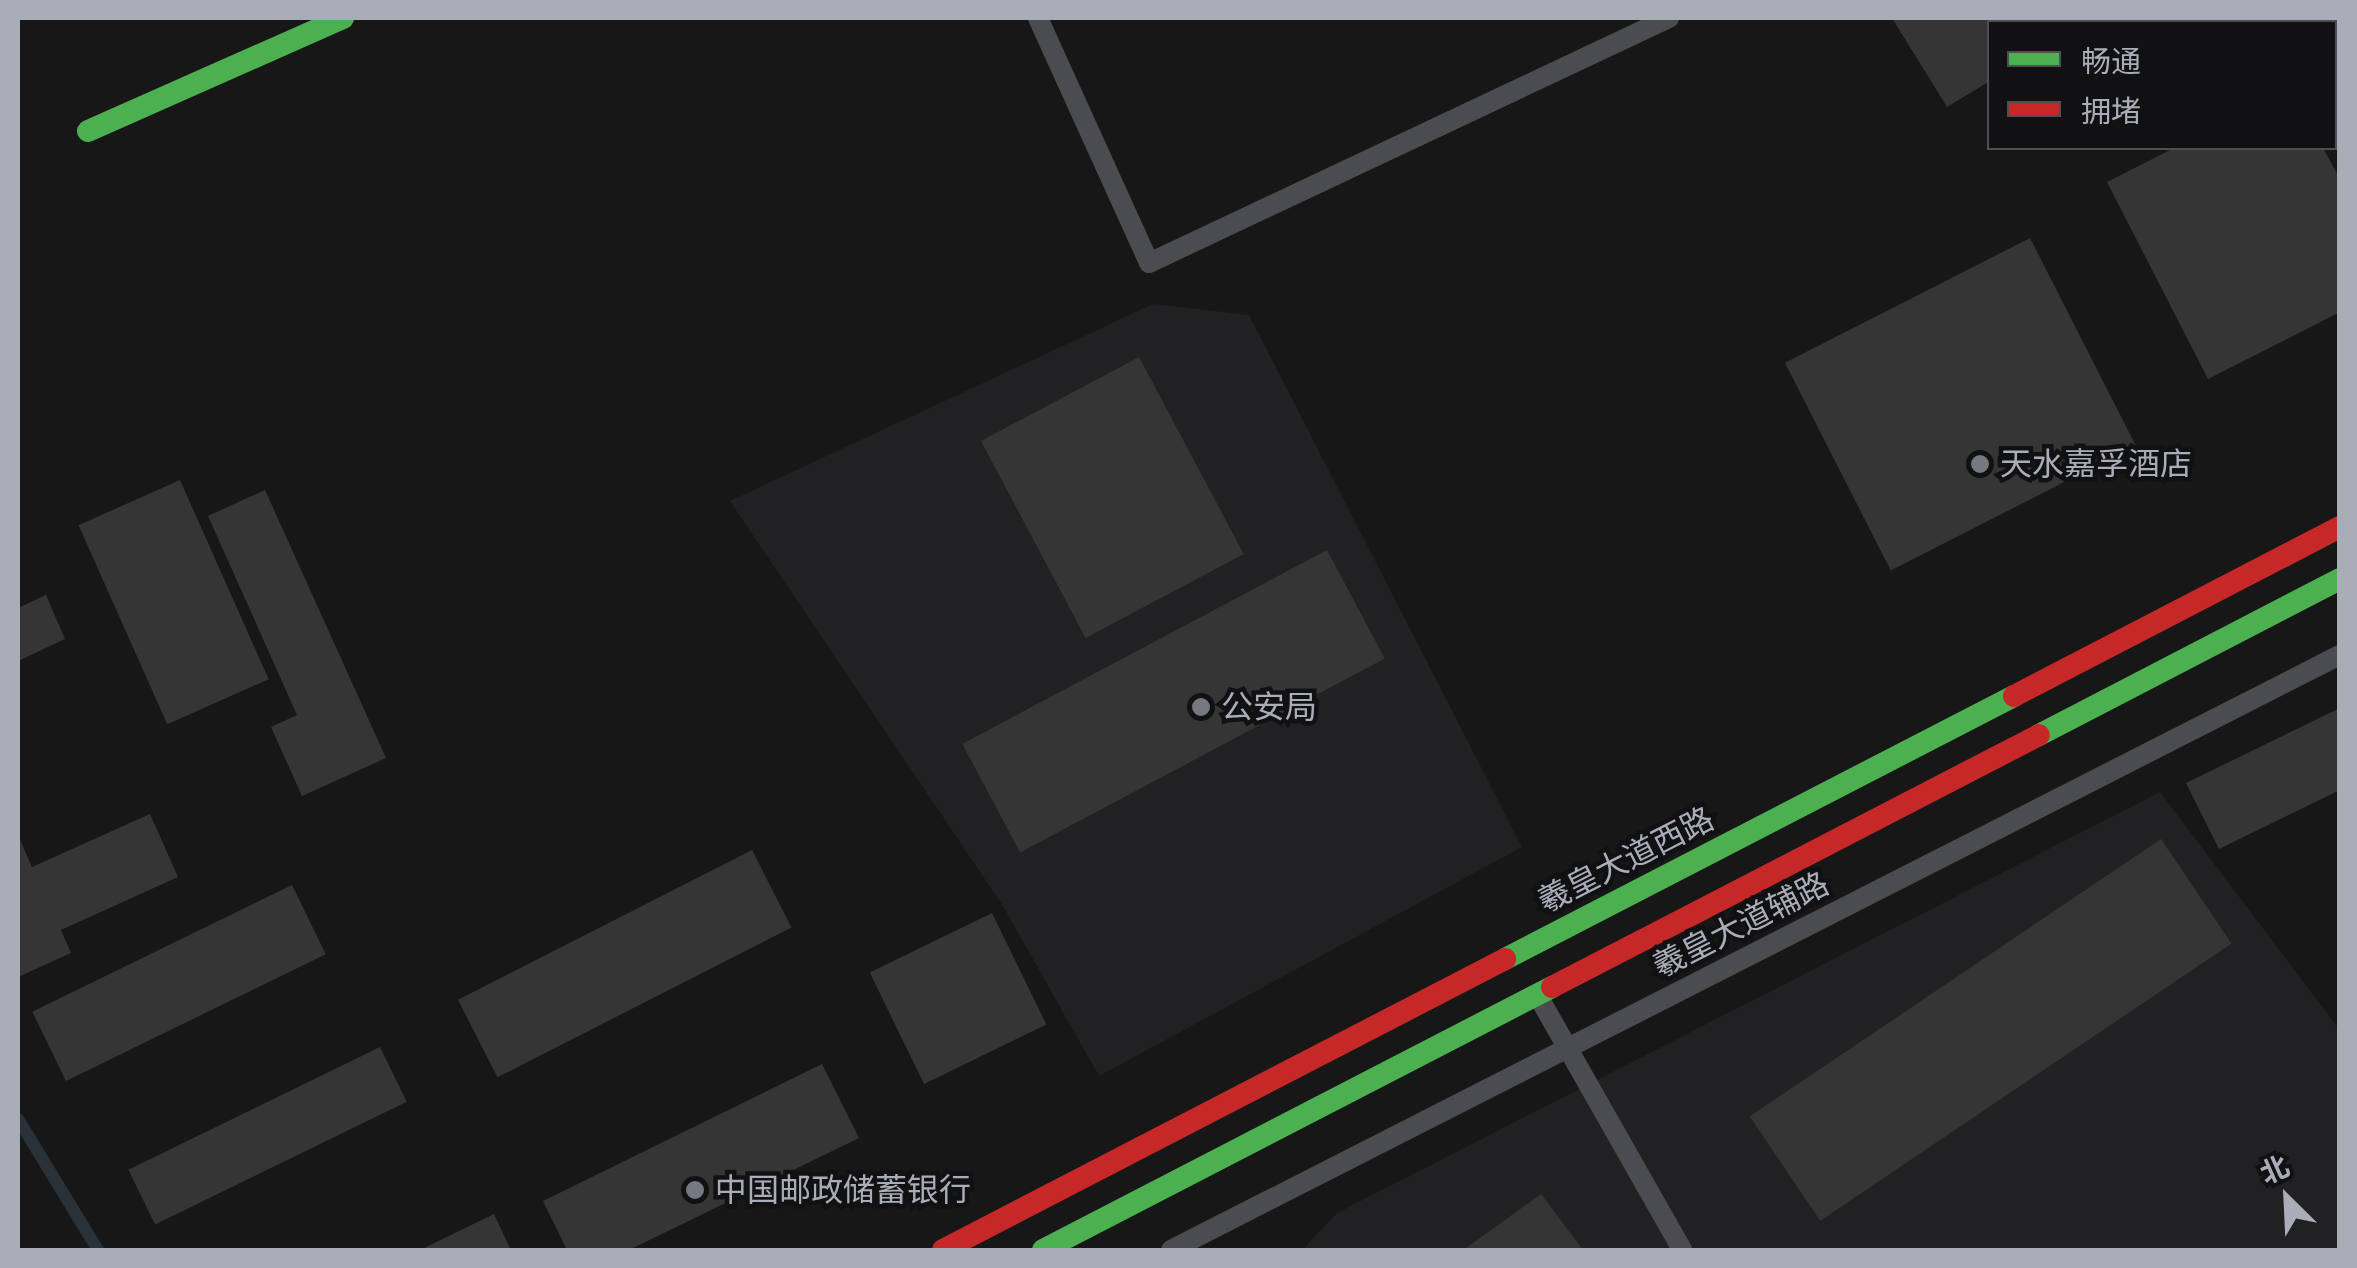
<!DOCTYPE html>
<meta charset="utf-8">
<style>
body{margin:0}
#map{position:relative;width:2357px;height:1268px;overflow:hidden;background:#171717;font-family:Arial,"Noto Sans SC",sans-serif}
div>[style]{position:absolute}
.built>*{inset:0;background:#212123}
.stream>*{height:12px;margin:-6px;padding:0 6px;transform-origin:6px;border-radius:6px;background:#2a3239}
.building>*{inset:0;background:#353536;transform-origin:0 0}
.lane>*{height:20px;margin:-10px;padding:0 10px;transform-origin:10px;border-radius:10px;background:#4b4c50}
.fast>*{height:22px;margin:-11px;padding:0 11px;transform-origin:11px;border-radius:11px;background:#4caf50}
.jam>*{height:22px;margin:-11px;padding:0 11px;transform-origin:11px;border-radius:11px;background:#c62828}
.dots>*{width:28px;height:28px;translate:-50% -50%;box-sizing:border-box;border:5px solid #111113;border-radius:50%}
span{translate:-50% -50%;white-space:nowrap;text-align:center;line-height:1.15;-webkit-text-stroke:9px #111113;paint-order:stroke}
.poi-label{font-size:32px;color:#a8adb8}
.left{translate:0 -50%;text-align:left}
.street-label{font-size:32px;color:#a8adb8}
.frame{position:absolute;inset:0;border:20px solid #a8adb8;pointer-events:none}
.legend{position:absolute;left:1987px;top:20px;width:350px;height:130px;box-sizing:border-box;background:#111113;border:2px solid #4d4f55;margin:0;padding:12px 18px;list-style:none;font-size:30px;color:#a8adb8}
.legend li{display:flex;align-items:center;gap:20px;height:50px}
.legend b{width:50px;border:2px solid #4d4f55}
.north{position:absolute;left:2237px;top:1148px;width:100px;height:100px;-webkit-text-stroke:8px #111113;paint-order:stroke;rotate:336deg;font-size:28px;font-weight:700;line-height:40px;text-align:center;color:#a8adb8}
.north::after{content:'';display:block;margin:auto;width:35px;height:45px;background:#a8adb8;clip-path:polygon(50% 0,100% 100%,50% 72%,0 100%)}
</style>
<div id="map">
<div class="built">
<i style="clip-path:polygon(1153px 304px,1249px 315px,1522px 847px,1099px 1076px,1003px 906px,730px 501px)"></i>
<i style="clip-path:polygon(2160px 792px,2339px 1029px,2339px 1250px,1302px 1250px,1337px 1213px)"></i>
</div>
<div class="stream">
<i style="left:18px;top:1119px;width:153px;rotate:58.6deg"></i>
</div>
<div class="building">
<i style="clip-path:polygon(1892px 18px,1997px 18px,2000px 22px,1990px 22px,1990px 81px,1947px 107px)"></i>
<i style="clip-path:polygon(2021px 18px,2102px 18px,2094px 22px)"></i>
<i style="clip-path:polygon(2174px 148px,2323px 148px,2340px 179px,2340px 312px,2208px 379px,2107px 182px)"></i>
<i style="left:2030px;top:238px;width:233px;height:275px;rotate:63deg"></i>
<i style="left:1139px;top:357px;width:223px;height:179px;rotate:62deg"></i>
<i style="left:180px;top:480px;width:218px;height:111px;rotate:66deg"></i>
<i style="clip-path:polygon(265px 490px,386px 758px,302px 796px,271px 727px,297px 715px,208px 516px)"></i>
<i style="left:1327px;top:550px;width:123px;height:413px;rotate:62deg"></i>
<i style="clip-path:polygon(46px 595px,65px 639px,18px 661px,18px 608px)"></i>
<i style="clip-path:polygon(2340px 708px,2340px 790px,2219px 849px,2186px 783px)"></i>
<i style="clip-path:polygon(150px 814px,178px 877px,61px 930px,71px 953px,18px 977px,18px 835px,32px 867px)"></i>
<i style="left:2161px;top:839px;width:126px;height:496px;rotate:56deg"></i>
<i style="left:752px;top:850px;width:87px;height:330px;rotate:63deg"></i>
<i style="left:292px;top:885px;width:77px;height:289px;rotate:64deg"></i>
<i style="left:992px;top:913px;width:124px;height:136px;rotate:64deg"></i>
<i style="left:380px;top:1047px;width:61px;height:280px;rotate:64deg"></i>
<i style="clip-path:polygon(822px 1064px,859px 1138px,629px 1250px,567px 1250px,543px 1201px)"></i>
<i style="clip-path:polygon(1541px 1194px,1583px 1250px,1468px 1250px,1466px 1248px)"></i>
<i style="clip-path:polygon(494px 1214px,511px 1250px,420px 1250px)"></i>
</div>
<div class="lane">
<i style="left:1038px;top:18px;width:269px;rotate:65.6deg"></i>
<i style="left:1149px;top:263px;width:575px;rotate:-25.23deg"></i>
<i style="left:1538px;top:996px;width:292px;rotate:60.4deg"></i>
<i style="left:1171px;top:1250px;width:1312px;rotate:-26.98deg"></i>
</div>
<div class="fast">
<i style="left:88px;top:131px;width:279px;rotate:-23.9deg"></i>
<i style="left:2039px;top:735px;width:339px;rotate:-27.4deg"></i>
<i style="left:1505px;top:959px;width:573px;rotate:-27.33deg"></i>
<i style="left:1043px;top:1250px;width:573px;rotate:-27.33deg"></i>
</div>
<div class="jam">
<i style="left:2014px;top:696px;width:367px;rotate:-27.4deg"></i>
<i style="left:1552px;top:987px;width:548px;rotate:-27.36deg"></i>
<i style="left:943px;top:1250px;width:633px;rotate:-27.37deg"></i>
</div>
<div class="dots">
<i style="left:1980px;top:464px;background:#757880"></i>
<i style="left:1201px;top:707px;background:#757880"></i>
<i style="left:695px;top:1190px;background:#757880"></i>
</div>
<div class="poi-label">
<span class="left" style="left:2000px;top:464px">天水嘉孚酒店</span>
<span class="left" style="left:1221px;top:707px">公安局</span>
<span class="left" style="left:715px;top:1190px">中国邮政储蓄银行</span>
</div>
<div class="street-label">
<span style="left:1626px;top:860px;rotate:-27deg">羲皇大道西路</span>
<span style="left:1741px;top:925px;rotate:-27deg">羲皇大道辅路</span>
</div>
<div class="frame"></div>
<ul class="legend">
<li><b style="height:12px;background:#4caf50"></b>畅通</li>
<li><b style="height:12px;background:#c62828"></b>拥堵</li>
</ul>
<div class="north">北</div>
</div>
